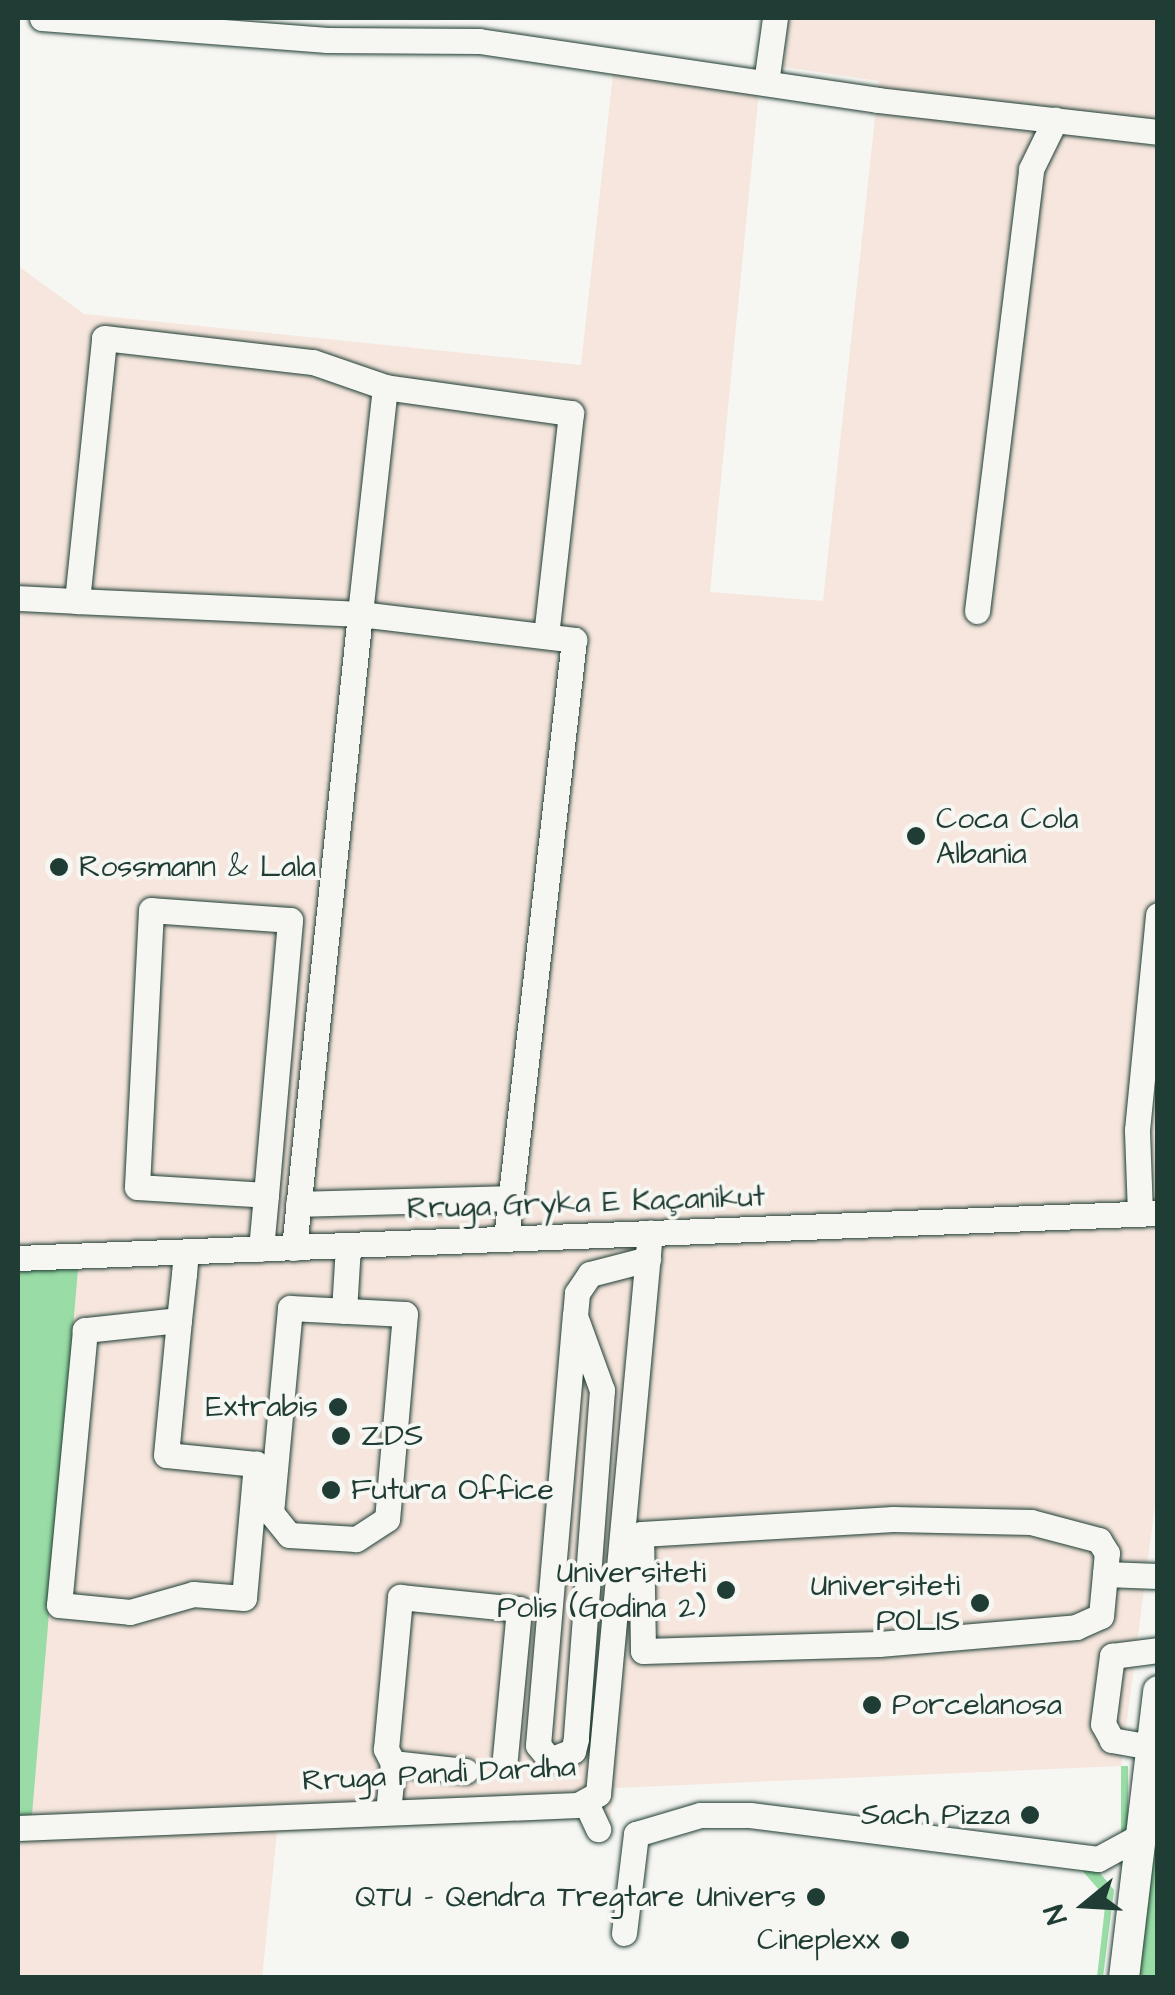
<!DOCTYPE html>
<meta charset="utf-8">
<style>
body{margin:0}
#map{position:relative;width:1175px;height:1995px;overflow:hidden;background:#f6f6f2;font-family:"Architects Daughter",sans-serif}
div>[style]{position:absolute}
.built>*{inset:0;background:#f6e6dd}
.green>*{inset:0;background:#99dca6;transform-origin:0 0}
.roads{filter:drop-shadow(0 0 2px #1f3d34) drop-shadow(0 0 2px #1f3d34)}
.minor>*{height:25px;margin:-12.5px;padding:0 12.5px;transform-origin:12.5px;border-radius:12.5px;background:#f6f6f2}
.major>*{height:30px;margin:-15px;padding:0 15px;transform-origin:15px;border-radius:15px;background:#f6f6f2}
.dots>*{width:28px;height:28px;translate:-50% -50%;box-sizing:border-box;border:5px solid #f6f6f2;border-radius:50%}
span{translate:-50% -50%;white-space:nowrap;text-align:center;line-height:1.15;-webkit-text-stroke:8px #f6f6f2;paint-order:stroke}
.poi-label{font-size:30px;color:#1f3d34}
.left{translate:0 -50%;text-align:left}
.right{translate:-100% -50%;text-align:right}
.street-label{font-size:30px;color:#1f3d34}
.frame{position:absolute;inset:0;border:20px solid #1f3d34;pointer-events:none}
.north{position:absolute;left:1035px;top:1855px;width:100px;height:100px;-webkit-text-stroke:8px #f6f6f2;paint-order:stroke;rotate:252deg;font-size:28px;font-weight:700;line-height:40px;text-align:center;color:#1f3d34}
.north::after{content:'';display:block;margin:auto;width:35px;height:45px;background:#1f3d34;clip-path:polygon(50% 0,100% 100%,50% 72%,0 100%)}
</style>
<div id="map">
<div class="built">
<i style="clip-path:polygon(788px 18px,1157px 18px,1158px 1482px,1121px 1766px,614px 1788px,610px 1818px,277px 1832px,262px 1978px,18px 1977px,18px 266px,84px 314px,581px 365px,613px 74px,759px 91px,710px 592px,823px 601px,879px 81px,784px 67px)"></i>
</div>
<div class="green">
<i style="clip-path:polygon(79px 1257px,32px 1815px,18px 1816px,18px 1258px)"></i>
<i style="left:1121px;top:1766px;width:7px;height:81px"></i>
<i style="clip-path:polygon(1157px 1778px,1157px 1977px,1134px 1977px)"></i>
<i style="clip-path:polygon(1080px 1868px,1100px 1873px,1114px 1890px,1103px 1977px,1097px 1977px,1106px 1898px)"></i>
</div>
<div class="roads">
<div class="minor">
<i style="left:42px;top:18px;width:286px;rotate:4.4deg"></i>
<i style="left:327px;top:40px;width:152px;rotate:0.4deg"></i>
<i style="left:479px;top:41px;width:403px;rotate:8.4deg"></i>
<i style="left:878px;top:100px;width:282px;rotate:6.5deg"></i>
<i style="left:766px;top:83px;width:66px;rotate:-82.1deg"></i>
<i style="left:385px;top:387px;width:228px;rotate:96.3deg"></i>
<i style="left:360px;top:614px;width:283px;rotate:-177.4deg"></i>
<i style="left:77px;top:601px;width:264px;rotate:-84.1deg"></i>
<i style="left:104px;top:338px;width:210px;rotate:6.6deg"></i>
<i style="left:313px;top:362px;width:76px;rotate:19.1deg"></i>
<i style="left:385px;top:387px;width:188px;rotate:8deg"></i>
<i style="left:571px;top:413px;width:224px;rotate:96.4deg"></i>
<i style="left:18px;top:598px;width:59px;rotate:2.9deg"></i>
<i style="left:977px;top:611px;width:445px;rotate:-83deg"></i>
<i style="left:1031px;top:169px;width:55px;rotate:-63.9deg"></i>
<i style="left:298px;top:1204px;width:213px;rotate:-1.6deg"></i>
<i style="left:1140px;top:1213px;width:83px;rotate:-92.1deg"></i>
<i style="left:1137px;top:1130px;width:216px;rotate:-84.4deg"></i>
<i style="left:294px;top:1248px;width:637px;rotate:-84.06deg"></i>
<i style="left:360px;top:614px;width:216px;rotate:6.9deg"></i>
<i style="left:574px;top:640px;width:603px;rotate:96.48deg"></i>
<i style="left:261px;top:1249px;width:54px;rotate:-84.7deg"></i>
<i style="left:266px;top:1195px;width:276px;rotate:-85deg"></i>
<i style="left:290px;top:920px;width:139px;rotate:-175.9deg"></i>
<i style="left:151px;top:910px;width:277px;rotate:92.9deg"></i>
<i style="left:137px;top:1187px;width:129px;rotate:3.5deg"></i>
<i style="left:18px;top:1258px;width:1141px;rotate:-2.26deg"></i>
<i style="left:290px;top:1308px;width:115px;rotate:3deg"></i>
<i style="left:405px;top:1314px;width:206px;rotate:95deg"></i>
<i style="left:387px;top:1519px;width:37px;rotate:147deg"></i>
<i style="left:356px;top:1539px;width:67px;rotate:-176.6deg"></i>
<i style="left:289px;top:1535px;width:28px;rotate:-129deg"></i>
<i style="left:271px;top:1513px;width:206px;rotate:-84.7deg"></i>
<i style="left:344px;top:1311px;width:66px;rotate:-86.5deg"></i>
<i style="left:575px;top:1316px;width:79px;rotate:70deg"></i>
<i style="left:602px;top:1390px;width:350px;rotate:94.3deg"></i>
<i style="left:576px;top:1739px;width:12px;rotate:104deg"></i>
<i style="left:573px;top:1751px;width:25px;rotate:159deg"></i>
<i style="left:550px;top:1760px;width:19px;rotate:-129deg"></i>
<i style="left:538px;top:1745px;width:431px;rotate:-85.1deg"></i>
<i style="left:575px;top:1316px;width:23px;rotate:-85deg"></i>
<i style="left:577px;top:1293px;width:23px;rotate:-56deg"></i>
<i style="left:590px;top:1274px;width:60px;rotate:-14.5deg"></i>
<i style="left:179px;top:1320px;width:95px;rotate:173.9deg"></i>
<i style="left:85px;top:1330px;width:276px;rotate:95.4deg"></i>
<i style="left:59px;top:1605px;width:71px;rotate:5.6deg"></i>
<i style="left:130px;top:1612px;width:66px;rotate:-15.9deg"></i>
<i style="left:193px;top:1594px;width:51px;rotate:4.5deg"></i>
<i style="left:244px;top:1598px;width:135px;rotate:-84.9deg"></i>
<i style="left:256px;top:1464px;width:90px;rotate:-174.3deg"></i>
<i style="left:166px;top:1455px;width:136px;rotate:-84.5deg"></i>
<i style="left:179px;top:1320px;width:46px;rotate:-83.8deg"></i>
<i style="left:184px;top:1274px;width:21px;rotate:-85deg"></i>
<i style="left:1105px;top:1574px;width:21px;rotate:-85deg"></i>
<i style="left:1107px;top:1553px;width:15px;rotate:-122deg"></i>
<i style="left:1099px;top:1540px;width:70px;rotate:-165.2deg"></i>
<i style="left:1031px;top:1522px;width:138px;rotate:-178.8deg"></i>
<i style="left:893px;top:1519px;width:252px;rotate:176.6deg"></i>
<i style="left:641px;top:1534px;width:117px;rotate:89deg"></i>
<i style="left:643px;top:1651px;width:236px;rotate:-1.7deg"></i>
<i style="left:879px;top:1644px;width:198px;rotate:-4.9deg"></i>
<i style="left:1076px;top:1627px;width:27px;rotate:-24deg"></i>
<i style="left:1101px;top:1616px;width:42px;rotate:-84.6deg"></i>
<i style="left:1105px;top:1574px;width:53px;rotate:2.2deg"></i>
<i style="left:1151px;top:1747px;width:40px;rotate:-170deg"></i>
<i style="left:1112px;top:1740px;width:18px;rotate:-119deg"></i>
<i style="left:1103px;top:1724px;width:69px;rotate:-82.5deg"></i>
<i style="left:1112px;top:1656px;width:46px;rotate:-7.4deg"></i>
<i style="left:393px;top:1763px;width:16px;rotate:-117deg"></i>
<i style="left:386px;top:1749px;width:153px;rotate:-84.7deg"></i>
<i style="left:400px;top:1597px;width:120px;rotate:5.8deg"></i>
<i style="left:519px;top:1609px;width:149px;rotate:95.4deg"></i>
<i style="left:586px;top:1803px;width:29px;rotate:65deg"></i>
<i style="left:388px;top:1812px;width:49px;rotate:-84.2deg"></i>
<i style="left:393px;top:1763px;width:73px;rotate:6.3deg"></i>
<i style="left:18px;top:1828px;width:560px;rotate:-2.35deg"></i>
<i style="left:578px;top:1805px;width:23px;rotate:-29deg"></i>
<i style="left:598px;top:1794px;width:564px;rotate:-84.71deg"></i>
<i style="left:624px;top:1933px;width:100px;rotate:-83.1deg"></i>
<i style="left:636px;top:1834px;width:67px;rotate:-16.5deg"></i>
<i style="left:700px;top:1815px;width:50px"></i>
<i style="left:750px;top:1815px;width:351px;rotate:7.2deg"></i>
<i style="left:1098px;top:1859px;width:48px;rotate:-28.7deg"></i>
</div>
<div class="major">
<i style="left:1124px;top:1978px;width:289px;rotate:-83.2deg"></i>
</div>
</div>
<div class="dots">
<i style="left:916px;top:836px;background:#1f3d34"></i>
<i style="left:59px;top:867px;background:#1f3d34"></i>
<i style="left:338px;top:1407px;background:#1f3d34"></i>
<i style="left:341px;top:1436px;background:#1f3d34"></i>
<i style="left:331px;top:1490px;background:#1f3d34"></i>
<i style="left:726px;top:1590px;background:#1f3d34"></i>
<i style="left:980px;top:1603px;background:#1f3d34"></i>
<i style="left:872px;top:1705px;background:#1f3d34"></i>
<i style="left:1030px;top:1815px;background:#1f3d34"></i>
<i style="left:816px;top:1897px;background:#1f3d34"></i>
<i style="left:900px;top:1940px;background:#1f3d34"></i>
</div>
<div class="poi-label">
<span class="left" style="left:936px;top:836px">Coca Cola<br>Albania</span>
<span class="left" style="left:79px;top:867px">Rossmann &amp; Lala</span>
<span class="right" style="left:318px;top:1407px">Extrabis</span>
<span class="left" style="left:361px;top:1436px">ZDS</span>
<span class="left" style="left:351px;top:1490px">Futura Office</span>
<span class="right" style="left:706px;top:1590px">Universiteti<br>Polis (Godina 2)</span>
<span class="right" style="left:960px;top:1603px">Universiteti<br>POLIS</span>
<span class="left" style="left:892px;top:1705px">Porcelanosa</span>
<span class="right" style="left:1010px;top:1815px">Sach Pizza</span>
<span class="right" style="left:796px;top:1897px">QTU - Qendra Tregtare Univers</span>
<span class="right" style="left:880px;top:1940px">Cineplexx</span>
</div>
<div class="street-label">
<span style="left:586px;top:1203px;rotate:-2deg">Rruga Gryka E Kaçanikut</span>
<span style="left:439px;top:1774px;rotate:-3deg">Rruga Pandi Dardha</span>
</div>
<div class="frame"></div>
<div class="north">N</div>
</div>
